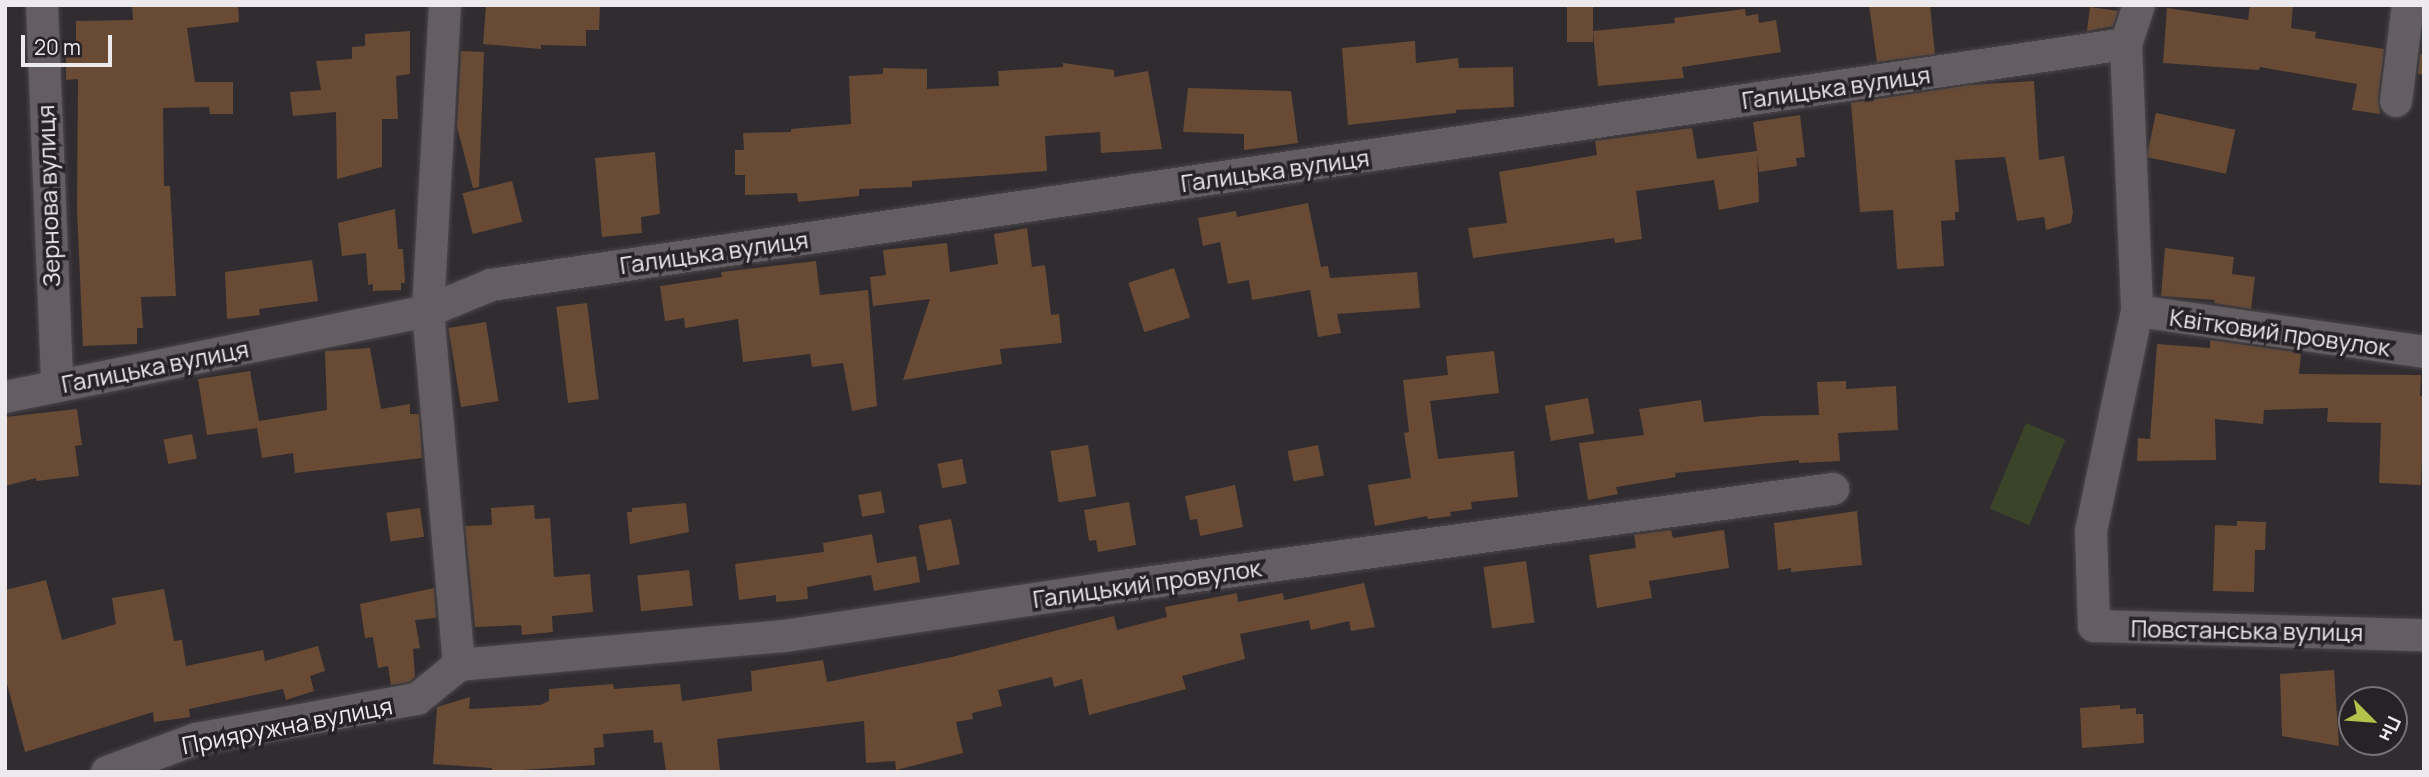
<!DOCTYPE html>
<meta charset="utf-8">
<style>
body{margin:0}
#map{position:relative;width:2429px;height:777px;overflow:hidden;background:#302c30;font-family:Manrope,sans-serif}
div>[style]{position:absolute}
.green>*{inset:0;background:#3a4429;transform-origin:0 0}
.building>*{inset:0;background:#694b35;transform-origin:0 0}
.roads{filter:drop-shadow(0 0 2px #4b474b) drop-shadow(0 0 2px #4b474b)}
.street>*{height:32px;margin:-16px;padding:0 16px;transform-origin:16px;border-radius:16px;background:#645e63}
span{translate:-50% -50%;white-space:nowrap;text-align:center;line-height:1.15;-webkit-text-stroke:7px #262226;paint-order:stroke}
.street-label{font-size:24px;color:#edeaed}
.frame{position:absolute;inset:0;border:7px solid #edeaed;pointer-events:none}
.north{position:absolute;left:2338px;top:686px;width:70px;height:70px;box-sizing:border-box;background:#262226;border:2px solid #767276;border-radius:50%;rotate:115deg;font-size:19px;font-weight:700;line-height:28px;text-align:center;color:#edeaed}
.north::after{content:'';display:block;margin:auto;width:24px;height:32px;background:#b2c34c;clip-path:polygon(50% 0,100% 100%,50% 72%,0 100%)}
.scale{position:absolute;left:21px;top:35px;width:91px;height:32px;box-sizing:border-box;border:4px solid #edeaed;border-top:0;padding-left:9px;font-size:21px;line-height:24px;white-space:nowrap;color:#edeaed;-webkit-text-stroke:5px #262226;paint-order:stroke}
</style>
<div id="map">
<div class="green">
<i style="left:2026px;top:423px;width:43px;height:93px;rotate:23deg"></i>
</div>
<div class="building">
<i style="clip-path:polygon(132px 5px,238px 5px,239px 22px,187px 28px,195px 82px,233px 82px,233px 114px,210px 114px,209px 107px,163px 108px,164px 186px,170px 186px,176px 296px,141px 297px,143px 328px,137px 328px,137px 344px,83px 346px,77px 209px,78px 79px,66px 80px,66px 54px,76px 54px,76px 21px,133px 20px)"></i>
<i style="clip-path:polygon(486px 5px,600px 5px,599px 30px,586px 30px,586px 46px,541px 45px,541px 49px,483px 44px)"></i>
<i style="left:1567px;top:5px;width:26px;height:37px"></i>
<i style="clip-path:polygon(1869px 5px,1930px 5px,1935px 54px,1877px 62px)"></i>
<i style="clip-path:polygon(2250px 5px,2293px 5px,2291px 28px,2316px 32px,2315px 38px,2384px 49px,2378px 99px,2380px 114px,2352px 110px,2357px 84px,2260px 67px,2259px 70px,2163px 63px,2167px 8px,2248px 20px)"></i>
<i style="clip-path:polygon(2090px 7px,2118px 11px,2113px 26px,2087px 31px)"></i>
<i style="clip-path:polygon(1745px 9px,1746px 16px,1758px 14px,1759px 23px,1776px 20px,1781px 52px,1682px 67px,1684px 78px,1598px 86px,1593px 31px,1675px 23px,1674px 18px)"></i>
<i style="clip-path:polygon(410px 31px,410px 74px,396px 76px,398px 119px,382px 119px,382px 167px,337px 179px,336px 112px,293px 116px,290px 92px,321px 90px,316px 61px,352px 59px,352px 47px,365px 46px,365px 34px)"></i>
<i style="clip-path:polygon(1415px 41px,1416px 63px,1458px 58px,1459px 68px,1513px 67px,1514px 107px,1456px 110px,1456px 113px,1348px 125px,1342px 48px)"></i>
<i style="clip-path:polygon(461px 51px,484px 52px,479px 187px,473px 188px,457px 127px)"></i>
<i style="clip-path:polygon(2420px 54px,2424px 55px,2424px 75px,2418px 74px)"></i>
<i style="clip-path:polygon(1063px 63px,1114px 70px,1114px 77px,1148px 71px,1162px 149px,1101px 153px,1100px 132px,1045px 136px,1047px 171px,912px 181px,912px 187px,859px 189px,859px 196px,798px 202px,797px 193px,745px 195px,745px 175px,735px 175px,735px 150px,744px 150px,743px 133px,791px 132px,791px 129px,851px 124px,849px 76px,883px 74px,883px 68px,927px 69px,927px 89px,999px 86px,998px 71px,1063px 67px)"></i>
<i style="clip-path:polygon(2034px 81px,2039px 160px,2064px 156px,2073px 212px,2071px 223px,2046px 230px,2044px 217px,2017px 221px,2005px 157px,1955px 160px,1959px 212px,1955px 212px,1955px 220px,1941px 221px,1944px 266px,1897px 269px,1893px 210px,1860px 212px,1851px 103px,1970px 85px)"></i>
<i style="clip-path:polygon(1188px 88px,1291px 91px,1298px 143px,1244px 150px,1244px 134px,1183px 132px)"></i>
<i style="left:2156px;top:113px;width:81px;height:45px;rotate:12deg"></i>
<i style="clip-path:polygon(1800px 115px,1805px 157px,1796px 158px,1797px 166px,1759px 172px,1757px 154px,1759px 202px,1719px 210px,1714px 180px,1636px 191px,1642px 239px,1615px 243px,1614px 238px,1473px 258px,1468px 228px,1507px 223px,1499px 172px,1597px 155px,1595px 141px,1692px 128px,1697px 159px,1757px 151px,1753px 122px)"></i>
<i style="clip-path:polygon(655px 152px,660px 214px,641px 217px,642px 233px,602px 237px,595px 158px)"></i>
<i style="left:512px;top:181px;width:42px;height:51px;rotate:76deg"></i>
<i style="clip-path:polygon(1308px 203px,1321px 267px,1328px 266px,1330px 278px,1417px 272px,1420px 308px,1337px 314px,1341px 333px,1318px 337px,1310px 290px,1252px 300px,1249px 280px,1228px 284px,1220px 242px,1203px 246px,1198px 218px,1236px 211px,1237px 217px)"></i>
<i style="clip-path:polygon(395px 209px,398px 249px,403px 249px,405px 283px,401px 283px,401px 290px,373px 291px,373px 284px,368px 285px,366px 253px,342px 256px,338px 223px)"></i>
<i style="clip-path:polygon(1027px 228px,1032px 267px,1045px 265px,1051px 315px,1059px 314px,1062px 343px,1000px 349px,1002px 364px,903px 380px,930px 299px,873px 306px,870px 277px,886px 275px,883px 250px,947px 243px,950px 272px,998px 264px,994px 234px)"></i>
<i style="clip-path:polygon(2165px 248px,2234px 257px,2232px 274px,2255px 277px,2251px 309px,2214px 303px,2215px 300px,2161px 296px)"></i>
<i style="clip-path:polygon(312px 260px,318px 301px,259px 309px,260px 315px,227px 319px,225px 272px)"></i>
<i style="clip-path:polygon(816px 261px,820px 295px,868px 290px,877px 406px,852px 411px,843px 363px,812px 367px,810px 354px,743px 362px,738px 319px,685px 328px,684px 318px,665px 321px,660px 286px,722px 277px,721px 272px)"></i>
<i style="left:1174px;top:268px;width:52px;height:48px;rotate:72deg"></i>
<i style="left:587px;top:303px;width:97px;height:31px;rotate:83deg"></i>
<i style="left:486px;top:322px;width:80px;height:38px;rotate:81deg"></i>
<i style="clip-path:polygon(2210px 340px,2301px 353px,2299px 374px,2421px 375px,2420px 396px,2424px 396px,2421px 485px,2379px 483px,2381px 423px,2327px 422px,2328px 408px,2264px 410px,2263px 424px,2215px 419px,2216px 460px,2137px 461px,2138px 438px,2150px 439px,2157px 344px,2210px 348px)"></i>
<i style="clip-path:polygon(370px 348px,381px 409px,410px 404px,410px 414px,419px 414px,422px 458px,295px 473px,293px 453px,262px 458px,257px 428px,207px 435px,198px 379px,250px 371px,259px 421px,327px 410px,325px 351px)"></i>
<i style="clip-path:polygon(1494px 351px,1499px 393px,1430px 401px,1438px 459px,1514px 451px,1518px 497px,1471px 502px,1472px 509px,1450px 512px,1451px 516px,1428px 519px,1427px 516px,1375px 526px,1368px 485px,1411px 478px,1404px 433px,1409px 432px,1403px 380px,1448px 375px,1446px 356px)"></i>
<i style="clip-path:polygon(1846px 381px,1846px 389px,1896px 386px,1898px 430px,1838px 433px,1840px 461px,1799px 463px,1799px 460px,1675px 473px,1676px 477px,1616px 487px,1618px 494px,1588px 500px,1579px 443px,1644px 435px,1639px 409px,1701px 400px,1704px 422px,1763px 416px,1819px 415px,1817px 382px)"></i>
<i style="left:1588px;top:398px;width:36px;height:44px;rotate:80deg"></i>
<i style="clip-path:polygon(77px 409px,82px 445px,75px 446px,79px 476px,36px 481px,36px 478px,5px 486px,5px 417px)"></i>
<i style="left:192px;top:434px;width:25px;height:29px;rotate:79deg"></i>
<i style="left:1088px;top:445px;width:52px;height:38px;rotate:81deg"></i>
<i style="left:1318px;top:445px;width:31px;height:31px;rotate:79deg"></i>
<i style="left:962px;top:459px;width:25px;height:25px;rotate:79deg"></i>
<i style="clip-path:polygon(1235px 485px,1243px 527px,1200px 536px,1197px 519px,1190px 520px,1185px 496px)"></i>
<i style="left:881px;top:491px;width:22px;height:23px;rotate:80deg"></i>
<i style="clip-path:polygon(1129px 502px,1136px 545px,1098px 552px,1096px 540px,1089px 541px,1084px 510px)"></i>
<i style="clip-path:polygon(686px 503px,689px 532px,630px 544px,627px 512px,632px 512px,632px 508px)"></i>
<i style="clip-path:polygon(534px 505px,535px 519px,550px 518px,554px 577px,590px 574px,593px 612px,552px 616px,553px 632px,522px 635px,521px 625px,475px 627px,465px 526px,492px 525px,491px 508px)"></i>
<i style="left:420px;top:508px;width:29px;height:34px;rotate:82deg"></i>
<i style="clip-path:polygon(1857px 511px,1862px 565px,1791px 572px,1791px 568px,1778px 570px,1774px 523px)"></i>
<i style="left:951px;top:519px;width:46px;height:33px;rotate:79deg"></i>
<i style="clip-path:polygon(2237px 521px,2266px 522px,2265px 550px,2255px 550px,2254px 592px,2213px 591px,2215px 525px,2237px 526px)"></i>
<i style="clip-path:polygon(1671px 530px,1673px 538px,1724px 530px,1729px 568px,1649px 581px,1652px 598px,1597px 608px,1589px 555px,1636px 548px,1634px 535px)"></i>
<i style="clip-path:polygon(872px 534px,877px 563px,916px 556px,920px 582px,874px 591px,871px 575px,807px 587px,808px 599px,776px 602px,776px 595px,739px 600px,735px 564px,824px 552px,823px 543px)"></i>
<i style="left:1526px;top:561px;width:62px;height:43px;rotate:82deg"></i>
<i style="left:689px;top:570px;width:36px;height:52px;rotate:84deg"></i>
<i style="clip-path:polygon(46px 580px,62px 640px,116px 624px,112px 598px,164px 589px,174px 641px,182px 640px,186px 666px,263px 650px,265px 661px,318px 646px,325px 671px,310px 676px,314px 691px,286px 700px,283px 689px,189px 709px,190px 717px,154px 722px,153px 712px,25px 752px,5px 676px,5px 590px)"></i>
<i style="clip-path:polygon(1364px 583px,1375px 627px,1351px 631px,1349px 621px,1311px 630px,1309px 620px,1240px 634px,1245px 659px,1182px 676px,1186px 689px,1089px 715px,1082px 679px,1054px 687px,1052px 677px,998px 690px,1002px 706px,972px 713px,973px 719px,956px 722px,963px 753px,896px 770px,895px 761px,866px 763px,864px 721px,717px 739px,720px 772px,666px 772px,662px 742px,654px 743px,653px 730px,603px 734px,604px 747px,594px 748px,595px 765px,492px 772px,492px 768px,433px 764px,437px 707px,470px 697px,469px 709px,540px 705px,549px 701px,549px 689px,613px 684px,614px 689px,680px 684px,682px 701px,752px 691px,751px 671px,823px 660px,827px 682px,952px 657px,1114px 616px,1117px 630px,1167px 617px,1165px 607px,1237px 593px,1238px 602px,1283px 593px,1284px 600px)"></i>
<i style="clip-path:polygon(434px 588px,436px 618px,415px 620px,420px 648px,413px 649px,415px 677px,409px 682px,391px 685px,388px 666px,378px 668px,373px 637px,365px 638px,360px 604px)"></i>
<i style="clip-path:polygon(2334px 670px,2339px 746px,2282px 736px,2280px 674px)"></i>
<i style="clip-path:polygon(2120px 705px,2120px 709px,2136px 708px,2136px 714px,2143px 714px,2144px 743px,2082px 748px,2080px 708px)"></i>
</div>
<div class="roads">
<div class="street">
<i style="left:42px;top:5px;width:381px;rotate:87.7deg"></i>
<i style="left:445px;top:5px;width:306px;rotate:93.2deg"></i>
<i style="left:428px;top:311px;width:355px;rotate:85deg"></i>
<i style="left:2139px;top:5px;width:41px;rotate:108.4deg"></i>
<i style="left:2126px;top:44px;width:267px;rotate:87.6deg"></i>
<i style="left:2137px;top:311px;width:225px;rotate:101.8deg"></i>
<i style="left:2091px;top:531px;width:95px;rotate:88.2deg"></i>
<i style="left:2094px;top:626px;width:330px;rotate:1.6deg"></i>
<i style="left:2396px;top:101px;width:97px;rotate:-82.9deg"></i>
<i style="left:2137px;top:311px;width:290px;rotate:8.1deg"></i>
<i style="left:5px;top:397px;width:432px;rotate:-11.5deg"></i>
<i style="left:428px;top:311px;width:68px;rotate:-22.4deg"></i>
<i style="left:491px;top:285px;width:1653px;rotate:-8.39deg"></i>
<i style="left:459px;top:665px;width:326px;rotate:-5.1deg"></i>
<i style="left:784px;top:636px;width:329px;rotate:-8.4deg"></i>
<i style="left:1109px;top:588px;width:731px;rotate:-7.79deg"></i>
<i style="left:107px;top:772px;width:95px;rotate:-20.3deg"></i>
<i style="left:196px;top:739px;width:225px;rotate:-10.3deg"></i>
<i style="left:417px;top:699px;width:54px;rotate:-39deg"></i>
</div>
</div>
<div class="street-label">
<span style="left:1836px;top:87px;rotate:-8deg">Галицька вулиця</span>
<span style="left:1275px;top:170px;rotate:-8deg">Галицька вулиця</span>
<span style="left:48px;top:196px;rotate:-92deg">Зернова вулиця</span>
<span style="left:714px;top:252px;rotate:-8deg">Галицька вулиця</span>
<span style="left:2280px;top:332px;rotate:8deg">Квітковий провулок</span>
<span style="left:155px;top:366px;rotate:-11deg">Галицька вулиця</span>
<span style="left:1147px;top:583px;rotate:-8deg">Галицький провулок</span>
<span style="left:2247px;top:630px;rotate:1deg">Повстанська вулиця</span>
<span style="left:287px;top:725px;rotate:-11deg">Прияружна вулиця</span>
</div>
<div class="frame"></div>
<div class="north">Пн</div>
<div class="scale">20 m</div>
</div>
